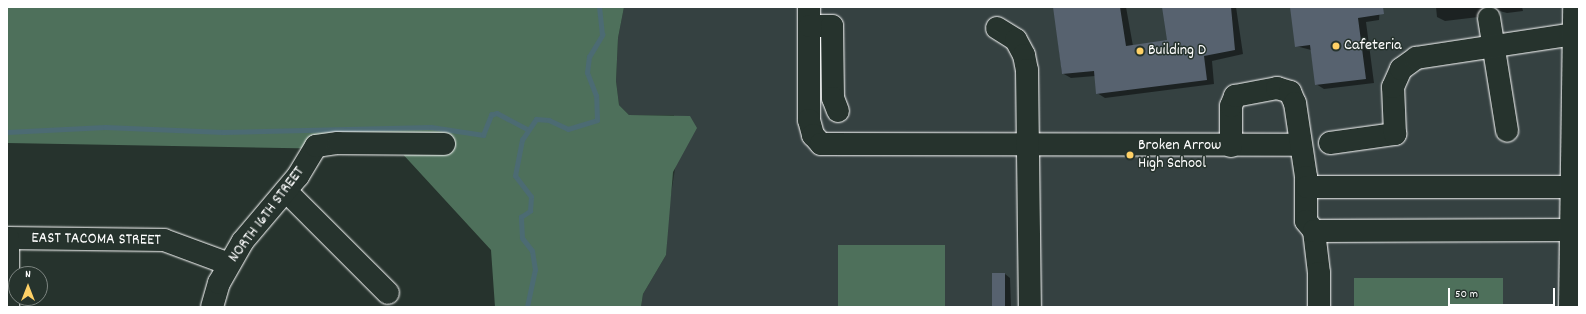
<!DOCTYPE html>
<style>
body{margin:0}
#map{position:relative;width:1586px;height:314px;overflow:hidden;background:#26332d;font-family:Dekko,sans-serif}
div>[style]{position:absolute}
.built>*{inset:0;background:#354141}
.green>*{inset:0;background:#4e705b;transform-origin:0 0}
.shadow>*{inset:0;background:#0007}
.stream>*{height:4.5px;margin:-2.25px;padding:0 2.25px;transform-origin:2.25px;border-radius:2.25px;background:#4c6b73}
.building>*{inset:0;background:#57626f;transform-origin:0 0}
.roads{filter:drop-shadow(0 0 1px #fff) drop-shadow(0 0 1px #fff)}
.minor>*{height:22px;margin:-11px;padding:0 11px;transform-origin:11px;border-radius:11px;background:#26332d}
.dots>*{width:11px;height:11px;translate:-50% -50%;box-sizing:border-box;border:2px solid #26332d;border-radius:50%}
span{translate:-50% -50%;white-space:nowrap;text-align:center;line-height:1.15;-webkit-text-stroke:3px #26332d;paint-order:stroke}
.poi-label{font-size:16px;color:#fff}
.left{translate:0 -50%;text-align:left}
.street-label{font-size:16px;color:#fff}
.frame{position:absolute;inset:0;border:8px solid #fff;pointer-events:none}
.north{position:absolute;left:8px;top:266px;width:40px;height:40px;box-sizing:border-box;background:#26332d;border:1px solid #7d8581;border-radius:50%;rotate:0deg;font-size:11px;font-weight:700;line-height:16px;text-align:center;color:#fff}
.north::after{content:'';display:block;margin:auto;width:14px;height:18px;background:#ffd166;clip-path:polygon(50% 0,100% 100%,50% 72%,0 100%)}
.scale{position:absolute;left:1448px;top:288px;width:107px;height:18px;box-sizing:border-box;border:2px solid #fff;border-top:0;padding-left:5px;font-size:12px;line-height:14px;white-space:nowrap;color:#fff;-webkit-text-stroke:3px #26332d;paint-order:stroke}
</style>
<div id="map">
<div class="built">
<i style="clip-path:polygon(624px 7px,1579px 7px,1579px 307px,641px 307px,643px 294px,666px 255px,668px 213px,676px 163px,674px 115px,629px 115px,619px 105px,616px 81px,618px 38px)"></i>
</div>
<div class="green">
<i style="clip-path:polygon(7px 7px,624px 7px,618px 38px,616px 81px,619px 105px,629px 115px,690px 116px,697px 128px,673px 172px,666px 255px,643px 294px,641px 307px,495px 307px,491px 250px,399px 150px,7px 143px)"></i>
<i style="left:838px;top:245px;width:107px;height:62px"></i>
<i style="left:1354px;top:278px;width:149px;height:29px"></i>
</div>
<div class="shadow">
<i style="clip-path:polygon(1054px 7px,1126px 7px,1133px 46px,1168px 41px,1164px 7px,1236px 7px,1243px 54px,1212px 61px,1214px 84px,1105px 98px,1097px 93px,1095px 76px,1071px 78px,1062px 73px)"></i>
<i style="clip-path:polygon(1291px 7px,1380px 7px,1379px 20px,1366px 22px,1374px 83px,1324px 89px,1316px 84px,1311px 50px,1296px 46px)"></i>
<i style="clip-path:polygon(1436px 7px,1522px 7px,1523px 11px,1507px 13px,1496px 10px,1487px 16px,1445px 21px,1437px 17px)"></i>
<i style="clip-path:polygon(1005px 274px,1010px 278px,1011px 307px,993px 307px)"></i>
</div>
<div class="stream">
<i style="left:7px;top:132px;width:98px;rotate:-2.9deg"></i>
<i style="left:105px;top:127px;width:118px;rotate:2.4deg"></i>
<i style="left:223px;top:132px;width:208px;rotate:-1.4deg"></i>
<i style="left:431px;top:127px;width:53px;rotate:8.7deg"></i>
<i style="left:483px;top:135px;width:22px;rotate:-68deg"></i>
<i style="left:491px;top:115px;width:6px;rotate:-18deg"></i>
<i style="left:497px;top:113px;width:34px;rotate:28deg"></i>
<i style="left:527px;top:307px;width:38px;rotate:-78deg"></i>
<i style="left:535px;top:270px;width:19px;rotate:-99deg"></i>
<i style="left:532px;top:251px;width:16px;rotate:-128deg"></i>
<i style="left:522px;top:238px;width:21px;rotate:-93deg"></i>
<i style="left:521px;top:217px;width:11px;rotate:-34deg"></i>
<i style="left:530px;top:211px;width:14px;rotate:-86deg"></i>
<i style="left:531px;top:197px;width:26px;rotate:-127deg"></i>
<i style="left:515px;top:176px;width:37px;rotate:-79deg"></i>
<i style="left:522px;top:140px;width:25px;rotate:-56deg"></i>
<i style="left:536px;top:119px;width:13px;rotate:4deg"></i>
<i style="left:549px;top:120px;width:21px;rotate:25deg"></i>
<i style="left:568px;top:129px;width:30px;rotate:-17deg"></i>
<i style="left:597px;top:120px;width:24px;rotate:-92deg"></i>
<i style="left:596px;top:96px;width:25px;rotate:-111deg"></i>
<i style="left:587px;top:73px;width:16px;rotate:-83deg"></i>
<i style="left:589px;top:57px;width:26px;rotate:-59deg"></i>
<i style="left:602px;top:35px;width:28px;rotate:-96deg"></i>
</div>
<div class="building">
<i style="clip-path:polygon(1053px 7px,1120px 7px,1126px 46px,1167px 40px,1162px 7px,1231px 7px,1235px 50px,1204px 56px,1207px 80px,1096px 94px,1094px 71px,1062px 74px)"></i>
<i style="clip-path:polygon(1290px 7px,1383px 7px,1384px 14px,1358px 18px,1366px 79px,1315px 85px,1310px 45px,1295px 47px)"></i>
<i style="left:1005px;top:273px;width:34px;height:13px;rotate:90deg"></i>
</div>
<div class="roads">
<div class="minor">
<i style="left:809px;top:7px;width:113px;rotate:90deg"></i>
<i style="left:809px;top:120px;width:16px;rotate:75deg"></i>
<i style="left:813px;top:135px;width:12px;rotate:48deg"></i>
<i style="left:821px;top:144px;width:478px;rotate:0.1deg"></i>
<i style="left:1489px;top:18px;width:114px;rotate:80.9deg"></i>
<i style="left:810px;top:26px;width:22px"></i>
<i style="left:832px;top:26px;width:72px;rotate:89.2deg"></i>
<i style="left:833px;top:98px;width:14px;rotate:69deg"></i>
<i style="left:997px;top:28px;width:22px;rotate:32deg"></i>
<i style="left:1016px;top:40px;width:17px;rotate:62deg"></i>
<i style="left:1024px;top:55px;width:15px;rotate:79deg"></i>
<i style="left:1027px;top:70px;width:237px;rotate:89.3deg"></i>
<i style="left:1330px;top:143px;width:66px;rotate:-7.9deg"></i>
<i style="left:1395px;top:134px;width:47px;rotate:-92.4deg"></i>
<i style="left:1393px;top:87px;width:20px;rotate:-66deg"></i>
<i style="left:1401px;top:69px;width:19px;rotate:-36deg"></i>
<i style="left:1416px;top:58px;width:160px;rotate:-8.6deg"></i>
<i style="left:1231px;top:146px;width:40px;rotate:-90deg"></i>
<i style="left:1231px;top:106px;width:11px;rotate:-68deg"></i>
<i style="left:1235px;top:96px;width:43px;rotate:-10.8deg"></i>
<i style="left:1277px;top:88px;width:14px;rotate:17deg"></i>
<i style="left:1290px;top:92px;width:12px;rotate:66deg"></i>
<i style="left:1295px;top:103px;width:75px;rotate:81.5deg"></i>
<i style="left:1306px;top:177px;width:44px;rotate:90deg"></i>
<i style="left:1306px;top:221px;width:13px;rotate:51deg"></i>
<i style="left:1314px;top:231px;width:42px;rotate:83.2deg"></i>
<i style="left:1319px;top:273px;width:34px;rotate:90deg"></i>
<i style="left:1307px;top:187px;width:264px"></i>
<i style="left:286px;top:191px;width:144px;rotate:45deg"></i>
<i style="left:1314px;top:231px;width:257px;rotate:-0.2deg"></i>
<i style="left:7px;top:238px;width:157px;rotate:0.7deg"></i>
<i style="left:164px;top:240px;width:69px;rotate:20.3deg"></i>
<i style="left:8px;top:238px;width:69px;rotate:90deg"></i>
<i style="left:212px;top:307px;width:25px;rotate:-74deg"></i>
<i style="left:219px;top:283px;width:48px;rotate:-60.3deg"></i>
<i style="left:243px;top:241px;width:85px;rotate:-49.8deg"></i>
<i style="left:298px;top:176px;width:35px;rotate:-59deg"></i>
<i style="left:316px;top:146px;width:22px;rotate:-8deg"></i>
<i style="left:338px;top:143px;width:106px;rotate:0.5deg"></i>
<i style="left:1570px;top:307px;width:300px;rotate:-89.2deg"></i>
</div>
</div>
<div class="dots">
<i style="left:1336px;top:46px;background:#ffd166"></i>
<i style="left:1140px;top:51px;background:#ffd166"></i>
<i style="left:1130px;top:155px;background:#ffd166"></i>
</div>
<div class="poi-label">
<span class="left" style="left:1344px;top:46px">Cafeteria</span>
<span class="left" style="left:1148px;top:51px">Building D</span>
<span class="left" style="left:1138px;top:155px">Broken Arrow<br>High School</span>
</div>
<div class="street-label">
<span style="left:267px;top:215px;rotate:-53deg">NORTH 16TH STREET</span>
<span style="left:96px;top:240px;rotate:1deg">EAST TACOMA STREET</span>
</div>
<div class="frame"></div>
<div class="north">N</div>
<div class="scale">50 m</div>
</div>
